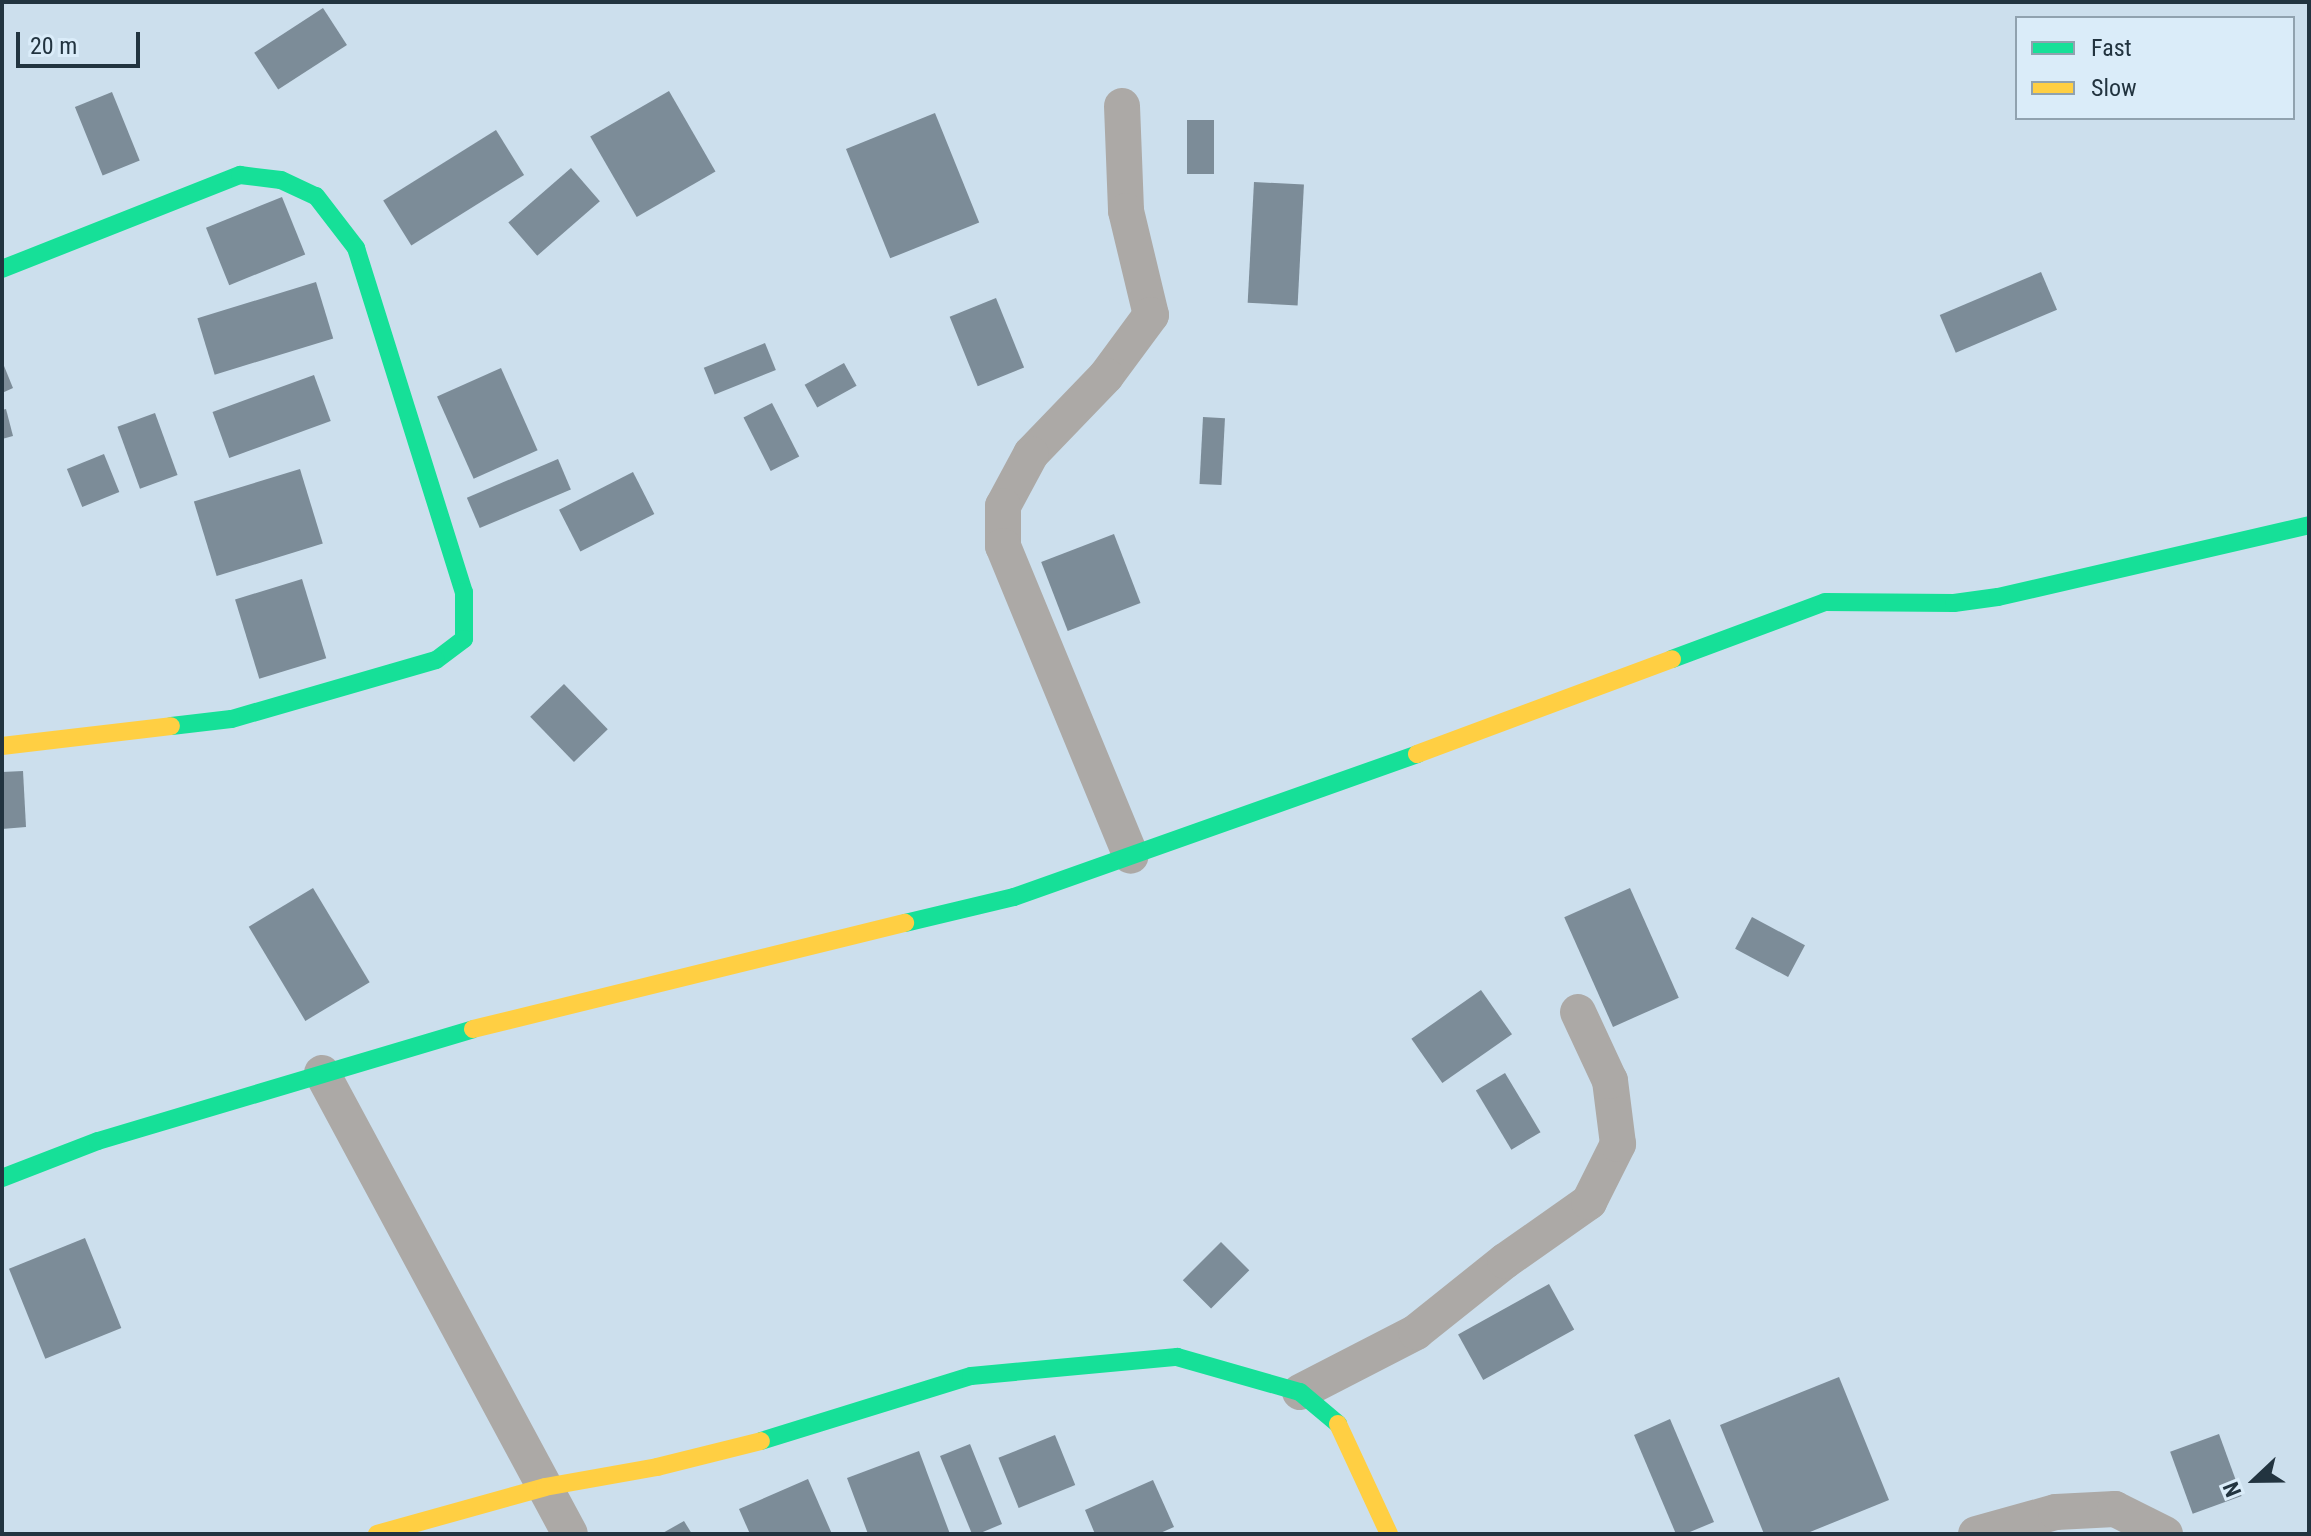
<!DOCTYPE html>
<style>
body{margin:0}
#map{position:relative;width:2311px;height:1536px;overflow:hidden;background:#ccdfed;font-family:"Roboto Condensed",sans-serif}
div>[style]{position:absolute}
.building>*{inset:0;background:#7c8c98;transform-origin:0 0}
.street>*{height:36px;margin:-18px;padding:0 18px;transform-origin:18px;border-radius:18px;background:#aca9a6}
.fast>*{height:18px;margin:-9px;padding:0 9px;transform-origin:9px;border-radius:9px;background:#16e098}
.slow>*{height:18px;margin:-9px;padding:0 9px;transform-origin:9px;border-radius:9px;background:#ffcf43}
span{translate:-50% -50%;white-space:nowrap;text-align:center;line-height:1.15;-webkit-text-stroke:8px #daecf9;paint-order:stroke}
.frame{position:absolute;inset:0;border:4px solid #223440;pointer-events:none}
.legend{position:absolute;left:2015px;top:16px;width:280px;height:104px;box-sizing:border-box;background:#daecf9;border:2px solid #90a2af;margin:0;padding:10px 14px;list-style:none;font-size:24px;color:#223440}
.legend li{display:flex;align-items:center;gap:16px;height:40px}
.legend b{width:40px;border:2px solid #90a2af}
.north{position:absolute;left:2215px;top:1440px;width:80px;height:80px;-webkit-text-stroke:6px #daecf9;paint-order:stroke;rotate:248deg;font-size:22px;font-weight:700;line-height:32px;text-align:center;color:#223440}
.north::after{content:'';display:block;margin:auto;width:28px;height:36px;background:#223440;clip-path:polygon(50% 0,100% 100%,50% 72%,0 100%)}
.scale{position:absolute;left:16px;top:32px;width:124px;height:36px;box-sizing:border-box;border:4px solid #223440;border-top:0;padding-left:10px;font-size:24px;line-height:28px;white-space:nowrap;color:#223440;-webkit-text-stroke:6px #daecf9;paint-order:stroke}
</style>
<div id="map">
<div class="building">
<i style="left:323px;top:8px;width:44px;height:82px;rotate:57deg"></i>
<i style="left:669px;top:91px;width:93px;height:91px;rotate:60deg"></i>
<i style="left:112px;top:92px;width:74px;height:40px;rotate:68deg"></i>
<i style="left:935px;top:113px;width:118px;height:96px;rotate:68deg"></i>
<i style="left:1187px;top:120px;width:27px;height:54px"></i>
<i style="left:496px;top:130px;width:53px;height:133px;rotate:58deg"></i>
<i style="left:571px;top:168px;width:44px;height:83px;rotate:49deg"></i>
<i style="left:1254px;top:182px;width:50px;height:121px;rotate:3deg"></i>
<i style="left:282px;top:197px;width:62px;height:82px;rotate:68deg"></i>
<i style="left:2041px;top:272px;width:41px;height:110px;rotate:67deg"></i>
<i style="left:316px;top:282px;width:59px;height:124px;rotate:73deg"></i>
<i style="left:996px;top:298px;width:75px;height:50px;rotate:68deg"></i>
<i style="left:765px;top:343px;width:29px;height:66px;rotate:68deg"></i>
<i style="clip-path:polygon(2px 361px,13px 388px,2px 393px)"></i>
<i style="left:844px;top:363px;width:26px;height:45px;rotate:61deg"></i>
<i style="left:501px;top:368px;width:90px;height:70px;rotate:66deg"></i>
<i style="left:314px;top:375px;width:49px;height:108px;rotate:70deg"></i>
<i style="left:772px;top:403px;width:60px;height:32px;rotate:63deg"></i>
<i style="clip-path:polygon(6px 409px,13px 436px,2px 439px,2px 410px)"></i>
<i style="left:155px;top:413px;width:66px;height:40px;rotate:70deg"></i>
<i style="left:1203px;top:417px;width:22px;height:67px;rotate:3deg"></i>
<i style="left:104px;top:454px;width:41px;height:40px;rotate:68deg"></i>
<i style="left:558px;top:459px;width:33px;height:99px;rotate:67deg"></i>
<i style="left:300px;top:469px;width:78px;height:111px;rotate:73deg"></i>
<i style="left:633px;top:472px;width:47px;height:83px;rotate:63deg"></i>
<i style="left:1114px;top:534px;width:74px;height:78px;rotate:69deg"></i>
<i style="left:302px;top:579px;width:83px;height:70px;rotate:73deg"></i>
<i style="left:564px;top:684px;width:63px;height:47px;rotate:46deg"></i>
<i style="clip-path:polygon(23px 771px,26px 827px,2px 829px,2px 772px)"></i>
<i style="left:313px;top:888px;width:110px;height:75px;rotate:59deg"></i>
<i style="left:1630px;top:888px;width:120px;height:72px;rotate:66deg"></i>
<i style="left:1752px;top:917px;width:60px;height:36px;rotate:28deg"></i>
<i style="left:1481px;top:990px;width:54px;height:85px;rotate:55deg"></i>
<i style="left:1505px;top:1073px;width:69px;height:34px;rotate:59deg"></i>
<i style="left:85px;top:1238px;width:97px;height:82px;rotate:68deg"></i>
<i style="left:1221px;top:1242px;width:40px;height:54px;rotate:45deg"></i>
<i style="left:1549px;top:1284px;width:52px;height:104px;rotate:61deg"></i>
<i style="clip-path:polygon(1839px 1377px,1889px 1500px,1805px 1534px,1764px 1534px,1720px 1425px)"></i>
<i style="clip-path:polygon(1670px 1419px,1714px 1522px,1685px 1534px,1676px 1534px,1634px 1435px)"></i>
<i style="left:2219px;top:1434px;width:66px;height:52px;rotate:70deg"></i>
<i style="left:1055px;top:1435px;width:54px;height:61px;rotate:68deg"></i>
<i style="clip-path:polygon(970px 1444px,1002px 1524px,978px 1534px,972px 1534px,940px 1456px)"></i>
<i style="clip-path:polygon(919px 1451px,950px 1534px,868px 1534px,847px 1478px)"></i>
<i style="clip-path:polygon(808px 1479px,832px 1534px,750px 1534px,739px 1509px)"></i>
<i style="clip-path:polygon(1153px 1480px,1174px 1527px,1158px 1534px,1095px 1534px,1085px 1510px)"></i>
<i style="clip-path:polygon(684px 1521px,692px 1534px,661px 1534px)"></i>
</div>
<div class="street">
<i style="left:1122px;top:106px;width:105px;rotate:87.8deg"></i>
<i style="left:1126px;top:211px;width:107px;rotate:76.5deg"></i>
<i style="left:1151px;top:315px;width:76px;rotate:126.4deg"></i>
<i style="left:1106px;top:376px;width:108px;rotate:133.9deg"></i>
<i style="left:1031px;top:454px;width:59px;rotate:118.3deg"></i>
<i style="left:1003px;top:506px;width:40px;rotate:90deg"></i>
<i style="left:1003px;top:546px;width:335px;rotate:67.6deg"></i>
<i style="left:322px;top:1073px;width:523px;rotate:61.72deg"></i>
<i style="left:1300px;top:1392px;width:131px;rotate:-27.3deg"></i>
<i style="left:1416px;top:1332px;width:114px;rotate:-38.6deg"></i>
<i style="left:1505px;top:1261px;width:103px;rotate:-35.1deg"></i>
<i style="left:1589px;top:1202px;width:65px;rotate:-63.4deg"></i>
<i style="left:1618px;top:1144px;width:64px;rotate:-97.2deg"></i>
<i style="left:1610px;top:1081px;width:76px;rotate:-114.9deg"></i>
<i style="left:1976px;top:1534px;width:83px;rotate:-15.4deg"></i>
<i style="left:2056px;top:1512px;width:59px;rotate:-2.9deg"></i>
<i style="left:2115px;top:1509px;width:56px;rotate:26.6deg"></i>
</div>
<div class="fast">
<i style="left:2px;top:269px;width:256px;rotate:-21.6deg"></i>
<i style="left:240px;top:175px;width:41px;rotate:7deg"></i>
<i style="left:281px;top:180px;width:38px;rotate:25deg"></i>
<i style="left:316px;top:196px;width:66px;rotate:52.4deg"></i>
<i style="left:356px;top:248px;width:361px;rotate:72.6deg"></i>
<i style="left:464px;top:592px;width:47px;rotate:90deg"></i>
<i style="left:464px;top:639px;width:35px;rotate:143deg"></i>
<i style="left:436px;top:660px;width:213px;rotate:163.9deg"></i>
<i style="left:231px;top:719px;width:60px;rotate:173.3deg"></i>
<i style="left:1672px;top:659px;width:163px;rotate:-20.4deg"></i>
<i style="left:1825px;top:602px;width:129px;rotate:0.4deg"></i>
<i style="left:1954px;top:603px;width:44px;rotate:-7.8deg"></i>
<i style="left:1998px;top:597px;width:319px;rotate:-13deg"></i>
<i style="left:905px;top:923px;width:112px;rotate:-13.4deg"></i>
<i style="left:1014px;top:897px;width:428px;rotate:-19.5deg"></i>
<i style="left:2px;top:1178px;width:103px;rotate:-21.1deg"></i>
<i style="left:98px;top:1141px;width:391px;rotate:-16.6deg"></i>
<i style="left:761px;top:1441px;width:220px;rotate:-17.2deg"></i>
<i style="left:971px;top:1376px;width:207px;rotate:-5.3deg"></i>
<i style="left:1177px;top:1357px;width:128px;rotate:15.9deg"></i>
<i style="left:1300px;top:1392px;width:50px;rotate:40.1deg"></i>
</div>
<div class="slow">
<i style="left:2px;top:746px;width:170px;rotate:-6.7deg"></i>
<i style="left:1417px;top:754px;width:272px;rotate:-20.4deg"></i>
<i style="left:473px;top:1029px;width:445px;rotate:-13.8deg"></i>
<i style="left:1338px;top:1424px;width:121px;rotate:65.1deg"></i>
<i style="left:377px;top:1534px;width:174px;rotate:-15.6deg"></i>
<i style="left:545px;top:1487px;width:114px;rotate:-10.1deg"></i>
<i style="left:657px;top:1467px;width:107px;rotate:-14deg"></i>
</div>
<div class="frame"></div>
<ul class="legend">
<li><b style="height:10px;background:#16e098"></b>Fast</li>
<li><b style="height:10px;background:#ffcf43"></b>Slow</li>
</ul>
<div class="north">N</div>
<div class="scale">20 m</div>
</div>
